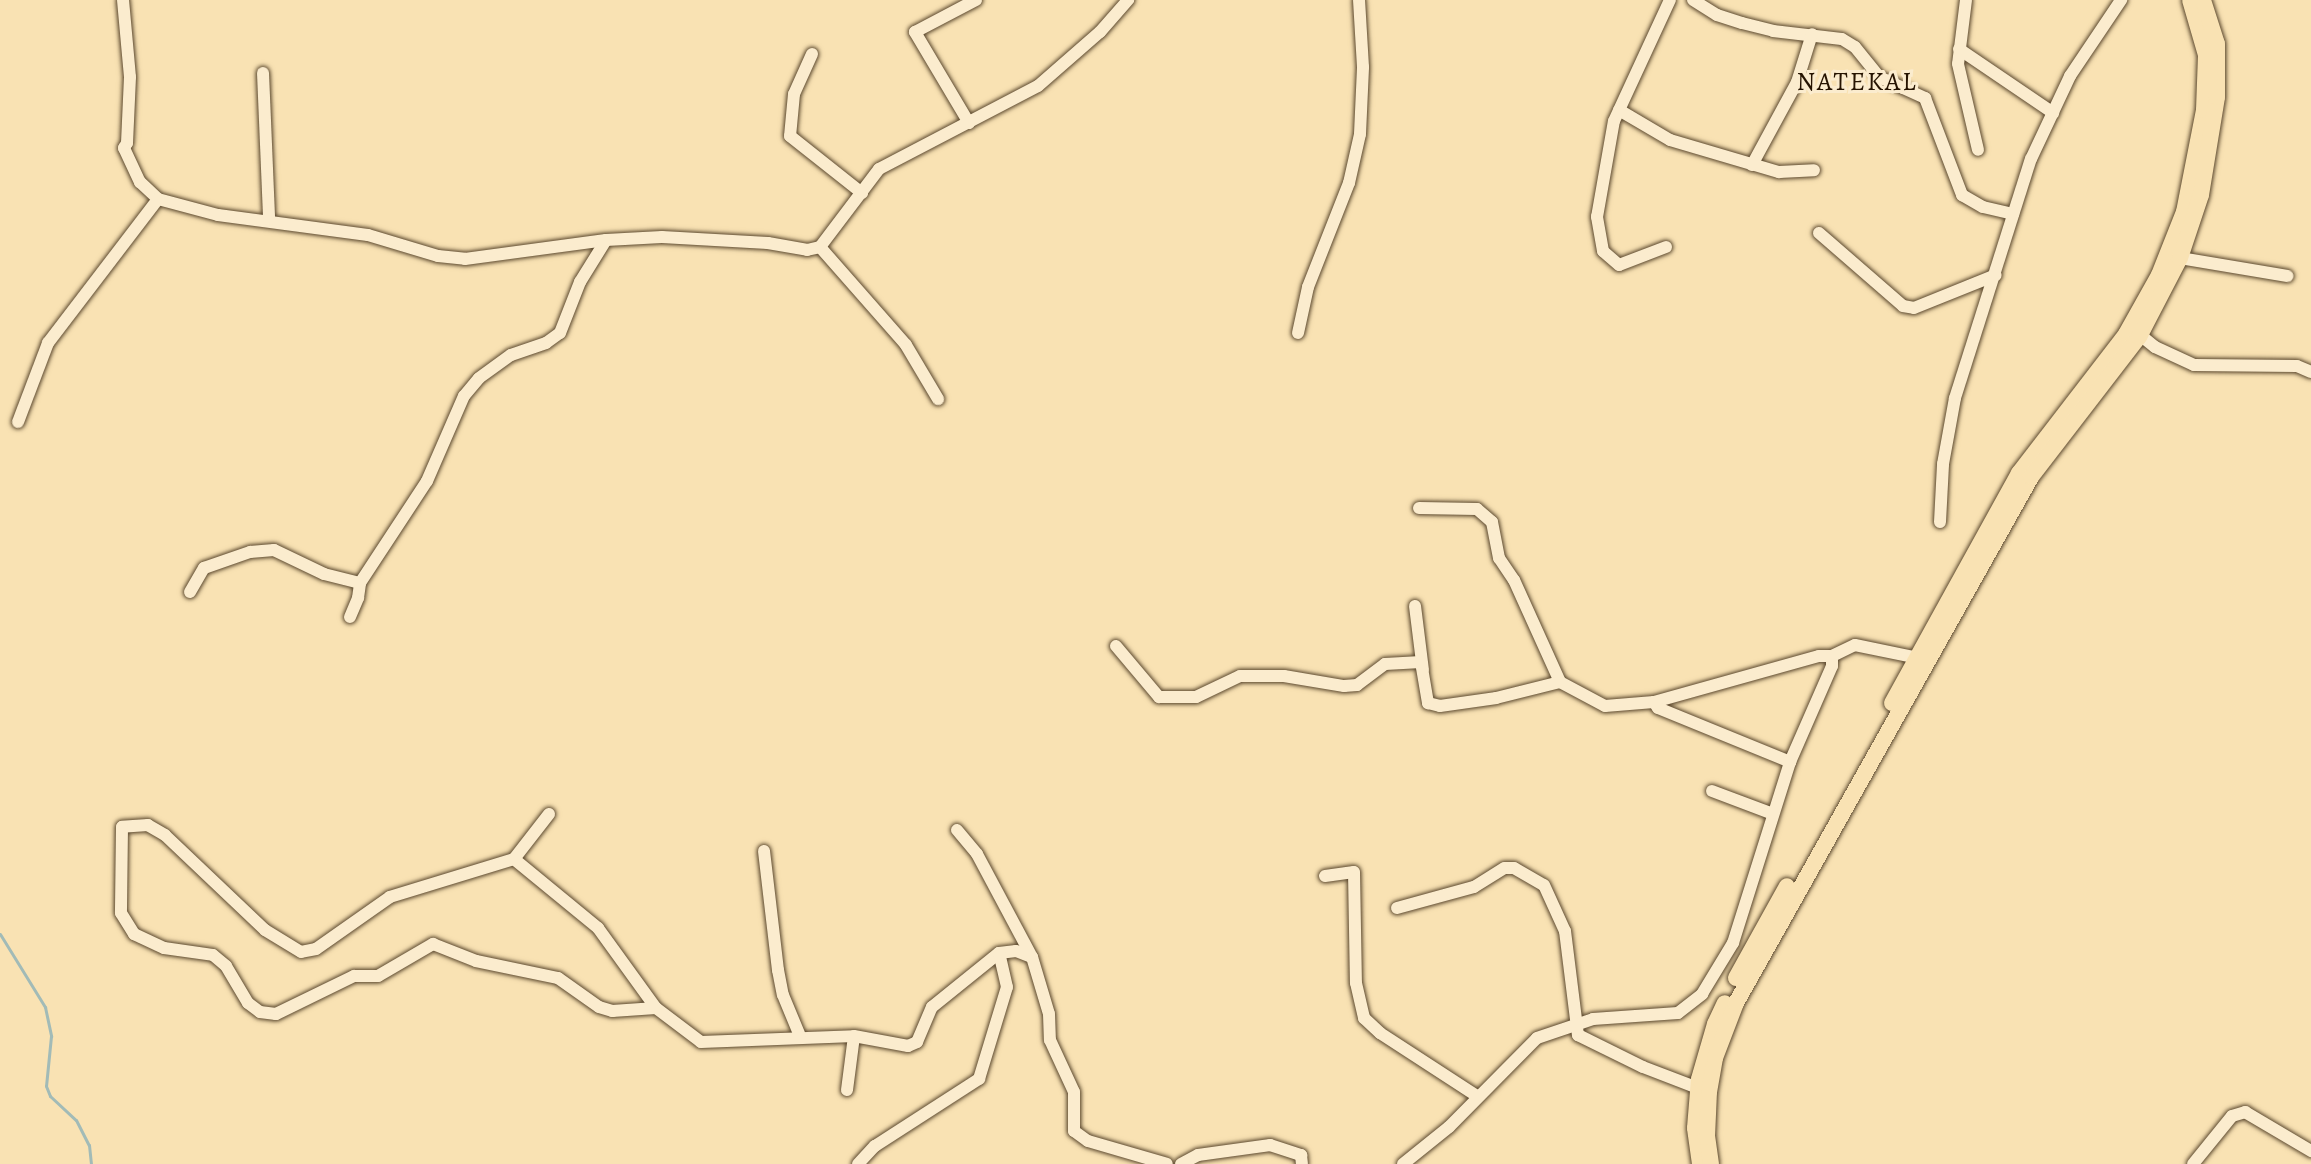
<!DOCTYPE html>
<style>
body{margin:0}
#map{position:relative;width:2311px;height:1164px;overflow:hidden;background:#f9e2b3;font-family:Alegreya,serif}
div>[style]{position:absolute}
.stream>*{height:3px;margin:-1.5px;padding:0 1.5px;transform-origin:1.5px;border-radius:1.5px;background:#a2bbb7}
.roads{filter:drop-shadow(0 0 2px #5b482e) drop-shadow(0 0 2px #5b482e)}
.minor>*{height:12px;margin:-6px;padding:0 6px;transform-origin:6px;border-radius:6px;background:#fbecce}
.major>*{height:16px;margin:-8px;padding:0 8px;transform-origin:8px;border-radius:8px;background:#f9e2b3}
span{translate:-50% -50%;white-space:nowrap;text-align:center;line-height:1.15;-webkit-text-stroke:6px #fbecce;paint-order:stroke}
.quarter-label{font-size:26px;color:#261401;letter-spacing:2px}
</style>
<div id="map">
<div class="stream">
<i style="left:0;top:934px;width:86px;rotate:58.3deg"></i>
<i style="left:45px;top:1007px;width:30px;rotate:78deg"></i>
<i style="left:51px;top:1036px;width:50px;rotate:95.7deg"></i>
<i style="left:46px;top:1086px;width:11px;rotate:68deg"></i>
<i style="left:50px;top:1096px;width:35px;rotate:43deg"></i>
<i style="left:76px;top:1120px;width:28px;rotate:63deg"></i>
<i style="left:89px;top:1145px;width:19px;rotate:84deg"></i>
</div>
<div class="roads">
<div class="minor">
<i style="left:123px;top:0;width:77px;rotate:84.8deg"></i>
<i style="left:130px;top:77px;width:66px;rotate:92.6deg"></i>
<i style="left:127px;top:143px;width:6px;rotate:121deg"></i>
<i style="left:124px;top:148px;width:38px;rotate:65deg"></i>
<i style="left:140px;top:182px;width:25px;rotate:43deg"></i>
<i style="left:158px;top:199px;width:62px;rotate:14.9deg"></i>
<i style="left:218px;top:215px;width:151px;rotate:7.6deg"></i>
<i style="left:368px;top:235px;width:73px;rotate:16.7deg"></i>
<i style="left:438px;top:256px;width:27px;rotate:6deg"></i>
<i style="left:465px;top:259px;width:142px;rotate:-7.7deg"></i>
<i style="left:606px;top:240px;width:56px;rotate:-3.1deg"></i>
<i style="left:662px;top:237px;width:106px;rotate:3.2deg"></i>
<i style="left:768px;top:243px;width:40px;rotate:10deg"></i>
<i style="left:807px;top:250px;width:13px;rotate:-13deg"></i>
<i style="left:820px;top:247px;width:98px;rotate:-52.9deg"></i>
<i style="left:879px;top:169px;width:179px;rotate:-27.6deg"></i>
<i style="left:1038px;top:86px;width:82px;rotate:-41.1deg"></i>
<i style="left:1100px;top:32px;width:43px;rotate:-48.8deg"></i>
<i style="left:1693px;top:0;width:28px;rotate:32deg"></i>
<i style="left:1717px;top:15px;width:26px;rotate:18deg"></i>
<i style="left:1742px;top:23px;width:32px;rotate:14deg"></i>
<i style="left:1773px;top:31px;width:69px;rotate:6.6deg"></i>
<i style="left:1842px;top:39px;width:15px;rotate:32deg"></i>
<i style="left:1855px;top:47px;width:38px;rotate:51deg"></i>
<i style="left:1879px;top:77px;width:51px;rotate:24.5deg"></i>
<i style="left:1925px;top:98px;width:104px;rotate:69.1deg"></i>
<i style="left:1962px;top:195px;width:24px;rotate:30deg"></i>
<i style="left:1983px;top:207px;width:31px;rotate:13deg"></i>
<i style="left:1966px;top:0;width:64px;rotate:97.1deg"></i>
<i style="left:1958px;top:64px;width:88px;rotate:76.9deg"></i>
<i style="left:1959px;top:49px;width:114px;rotate:34.2deg"></i>
<i style="left:812px;top:54px;width:44px;rotate:114.2deg"></i>
<i style="left:794px;top:94px;width:42px;rotate:95.4deg"></i>
<i style="left:790px;top:136px;width:92px;rotate:38.4deg"></i>
<i style="left:263px;top:73px;width:146px;rotate:87.6deg"></i>
<i style="left:1619px;top:110px;width:59px;rotate:30.5deg"></i>
<i style="left:1670px;top:140px;width:114px;rotate:16.4deg"></i>
<i style="left:1779px;top:172px;width:35px;rotate:-3deg"></i>
<i style="left:969px;top:123px;width:106px;rotate:-120.7deg"></i>
<i style="left:915px;top:32px;width:69px;rotate:-27.7deg"></i>
<i style="left:1752px;top:165px;width:94px;rotate:-61.5deg"></i>
<i style="left:1797px;top:82px;width:50px;rotate:-72.6deg"></i>
<i style="left:1819px;top:233px;width:111px;rotate:41deg"></i>
<i style="left:1903px;top:306px;width:11px;rotate:10deg"></i>
<i style="left:1914px;top:308px;width:88px;rotate:-21.9deg"></i>
<i style="left:820px;top:247px;width:130px;rotate:48.7deg"></i>
<i style="left:906px;top:345px;width:63px;rotate:59.3deg"></i>
<i style="left:1666px;top:247px;width:50px;rotate:159deg"></i>
<i style="left:1619px;top:265px;width:21px;rotate:-139deg"></i>
<i style="left:1603px;top:251px;width:35px;rotate:-100deg"></i>
<i style="left:1597px;top:217px;width:97px;rotate:-80deg"></i>
<i style="left:1614px;top:121px;width:133px;rotate:-65.2deg"></i>
<i style="left:2180px;top:258px;width:109px;rotate:9.5deg"></i>
<i style="left:2134px;top:330px;width:27px;rotate:39deg"></i>
<i style="left:2155px;top:347px;width:43px;rotate:24.8deg"></i>
<i style="left:2194px;top:365px;width:103px;rotate:0.6deg"></i>
<i style="left:2297px;top:366px;width:15px;rotate:23deg"></i>
<i style="left:1298px;top:333px;width:47px;rotate:-77.7deg"></i>
<i style="left:1308px;top:287px;width:112px;rotate:-68.5deg"></i>
<i style="left:1349px;top:183px;width:50px;rotate:-77.3deg"></i>
<i style="left:1360px;top:134px;width:67px;rotate:-87.4deg"></i>
<i style="left:1363px;top:67px;width:67px;rotate:-93.4deg"></i>
<i style="left:18px;top:422px;width:85px;rotate:-69.2deg"></i>
<i style="left:48px;top:343px;width:181px;rotate:-52.6deg"></i>
<i style="left:1419px;top:508px;width:58px;rotate:1deg"></i>
<i style="left:1477px;top:509px;width:20px;rotate:41deg"></i>
<i style="left:1492px;top:522px;width:37px;rotate:79deg"></i>
<i style="left:1499px;top:558px;width:27px;rotate:56deg"></i>
<i style="left:1514px;top:580px;width:112px;rotate:65.7deg"></i>
<i style="left:1560px;top:682px;width:51px;rotate:28.1deg"></i>
<i style="left:1605px;top:706px;width:49px;rotate:-4.7deg"></i>
<i style="left:1654px;top:702px;width:171px;rotate:-15.6deg"></i>
<i style="left:1819px;top:656px;width:13px"></i>
<i style="left:1832px;top:656px;width:25px;rotate:-26deg"></i>
<i style="left:1855px;top:645px;width:69px;rotate:11.6deg"></i>
<i style="left:1940px;top:522px;width:58px;rotate:-87deg"></i>
<i style="left:1943px;top:464px;width:67px;rotate:-79.7deg"></i>
<i style="left:1955px;top:398px;width:251px;rotate:-72.4deg"></i>
<i style="left:2031px;top:159px;width:92px;rotate:-64.8deg"></i>
<i style="left:2070px;top:76px;width:92px;rotate:-56.1deg"></i>
<i style="left:190px;top:592px;width:28px;rotate:-60deg"></i>
<i style="left:204px;top:568px;width:49px;rotate:-19.2deg"></i>
<i style="left:250px;top:552px;width:24px;rotate:-5deg"></i>
<i style="left:274px;top:550px;width:55px;rotate:25.6deg"></i>
<i style="left:324px;top:574px;width:37px;rotate:14deg"></i>
<i style="left:1415px;top:606px;width:64px;rotate:82.9deg"></i>
<i style="left:350px;top:617px;width:21px;rotate:-67deg"></i>
<i style="left:358px;top:598px;width:15px;rotate:-82deg"></i>
<i style="left:360px;top:583px;width:122px;rotate:-56.7deg"></i>
<i style="left:427px;top:481px;width:93px;rotate:-66.5deg"></i>
<i style="left:464px;top:396px;width:23px;rotate:-50deg"></i>
<i style="left:479px;top:378px;width:39px;rotate:-36deg"></i>
<i style="left:511px;top:355px;width:37px;rotate:-19deg"></i>
<i style="left:546px;top:343px;width:17px;rotate:-36deg"></i>
<i style="left:560px;top:333px;width:55px;rotate:-68.6deg"></i>
<i style="left:580px;top:282px;width:49px;rotate:-58.2deg"></i>
<i style="left:1116px;top:646px;width:67px;rotate:49.9deg"></i>
<i style="left:1159px;top:697px;width:37px"></i>
<i style="left:1196px;top:697px;width:49px;rotate:-25.5deg"></i>
<i style="left:1240px;top:676px;width:44px"></i>
<i style="left:1284px;top:676px;width:61px;rotate:9.5deg"></i>
<i style="left:1344px;top:686px;width:13px;rotate:-4deg"></i>
<i style="left:1357px;top:685px;width:35px;rotate:-37deg"></i>
<i style="left:1385px;top:664px;width:36px;rotate:-3deg"></i>
<i style="left:1421px;top:662px;width:42px;rotate:80.3deg"></i>
<i style="left:1428px;top:703px;width:12px;rotate:14deg"></i>
<i style="left:1440px;top:706px;width:57px;rotate:-8.1deg"></i>
<i style="left:1496px;top:698px;width:66px;rotate:-14deg"></i>
<i style="left:1654px;top:702px;width:7px;rotate:56deg"></i>
<i style="left:1658px;top:708px;width:143px;rotate:22.2deg"></i>
<i style="left:1712px;top:791px;width:65px;rotate:20.7deg"></i>
<i style="left:549px;top:814px;width:57px;rotate:127.9deg"></i>
<i style="left:514px;top:859px;width:130px;rotate:163deg"></i>
<i style="left:390px;top:897px;width:90px;rotate:144.9deg"></i>
<i style="left:316px;top:949px;width:15px;rotate:169deg"></i>
<i style="left:301px;top:952px;width:42px;rotate:-148.6deg"></i>
<i style="left:265px;top:930px;width:138px;rotate:-136.5deg"></i>
<i style="left:165px;top:835px;width:20px;rotate:-150deg"></i>
<i style="left:148px;top:825px;width:26px;rotate:176deg"></i>
<i style="left:122px;top:827px;width:86px;rotate:90.7deg"></i>
<i style="left:121px;top:913px;width:25px;rotate:58deg"></i>
<i style="left:134px;top:934px;width:33px;rotate:25deg"></i>
<i style="left:164px;top:948px;width:49px;rotate:8.1deg"></i>
<i style="left:213px;top:955px;width:17px;rotate:40deg"></i>
<i style="left:226px;top:966px;width:43px;rotate:59.3deg"></i>
<i style="left:248px;top:1003px;width:15px;rotate:37deg"></i>
<i style="left:260px;top:1012px;width:16px;rotate:7deg"></i>
<i style="left:276px;top:1014px;width:87px;rotate:-26deg"></i>
<i style="left:354px;top:976px;width:24px"></i>
<i style="left:378px;top:976px;width:64px;rotate:-30.2deg"></i>
<i style="left:433px;top:944px;width:46px;rotate:21.6deg"></i>
<i style="left:476px;top:961px;width:84px;rotate:11.7deg"></i>
<i style="left:558px;top:978px;width:50px;rotate:35.3deg"></i>
<i style="left:599px;top:1007px;width:14px;rotate:17deg"></i>
<i style="left:612px;top:1011px;width:44px;rotate:-3.9deg"></i>
<i style="left:656px;top:1008px;width:56px;rotate:37.1deg"></i>
<i style="left:701px;top:1042px;width:153px;rotate:-2.2deg"></i>
<i style="left:854px;top:1036px;width:55px;rotate:10.5deg"></i>
<i style="left:908px;top:1046px;width:10px;rotate:-24deg"></i>
<i style="left:917px;top:1042px;width:38px;rotate:-67deg"></i>
<i style="left:932px;top:1007px;width:86px;rotate:-38.9deg"></i>
<i style="left:999px;top:953px;width:17px;rotate:-7deg"></i>
<i style="left:1016px;top:951px;width:17px;rotate:21deg"></i>
<i style="left:1032px;top:957px;width:59px;rotate:73.4deg"></i>
<i style="left:1049px;top:1014px;width:26px;rotate:88deg"></i>
<i style="left:1050px;top:1040px;width:57px;rotate:65.2deg"></i>
<i style="left:1074px;top:1092px;width:39px;rotate:90deg"></i>
<i style="left:1074px;top:1131px;width:17px;rotate:36deg"></i>
<i style="left:1088px;top:1141px;width:82px;rotate:16.2deg"></i>
<i style="left:957px;top:830px;width:31px;rotate:50deg"></i>
<i style="left:977px;top:854px;width:117px;rotate:61.9deg"></i>
<i style="left:764px;top:851px;width:120px;rotate:83.3deg"></i>
<i style="left:778px;top:970px;width:25px;rotate:79deg"></i>
<i style="left:783px;top:995px;width:44px;rotate:67.5deg"></i>
<i style="left:514px;top:859px;width:109px;rotate:39.4deg"></i>
<i style="left:598px;top:928px;width:99px;rotate:54.1deg"></i>
<i style="left:1325px;top:876px;width:29px;rotate:-8deg"></i>
<i style="left:1354px;top:872px;width:111px;rotate:89deg"></i>
<i style="left:1356px;top:983px;width:36px;rotate:77deg"></i>
<i style="left:1364px;top:1018px;width:22px;rotate:43deg"></i>
<i style="left:1380px;top:1033px;width:116px;rotate:33deg"></i>
<i style="left:1397px;top:908px;width:80px;rotate:-15.3deg"></i>
<i style="left:1474px;top:887px;width:36px;rotate:-32deg"></i>
<i style="left:1505px;top:868px;width:9px"></i>
<i style="left:1514px;top:868px;width:34px;rotate:30deg"></i>
<i style="left:1544px;top:885px;width:51px;rotate:65.5deg"></i>
<i style="left:1565px;top:931px;width:105px;rotate:82.9deg"></i>
<i style="left:1578px;top:1035px;width:72px;rotate:26.2deg"></i>
<i style="left:1643px;top:1067px;width:59px;rotate:20.9deg"></i>
<i style="left:847px;top:1090px;width:54px;rotate:-82.6deg"></i>
<i style="left:858px;top:1164px;width:25px;rotate:-47deg"></i>
<i style="left:875px;top:1146px;width:124px;rotate:-32.8deg"></i>
<i style="left:979px;top:1079px;width:96px;rotate:-73.1deg"></i>
<i style="left:1007px;top:987px;width:35px;rotate:-103deg"></i>
<i style="left:1181px;top:1164px;width:19px;rotate:-28deg"></i>
<i style="left:1198px;top:1155px;width:73px;rotate:-7.9deg"></i>
<i style="left:1270px;top:1145px;width:33px;rotate:18deg"></i>
<i style="left:1301px;top:1155px;width:9px;rotate:84deg"></i>
<i style="left:1403px;top:1164px;width:59px;rotate:-38.8deg"></i>
<i style="left:1449px;top:1127px;width:125px;rotate:-45.3deg"></i>
<i style="left:1537px;top:1038px;width:59px;rotate:-18.7deg"></i>
<i style="left:1593px;top:1019px;width:85px;rotate:-4deg"></i>
<i style="left:1678px;top:1013px;width:31px;rotate:-38deg"></i>
<i style="left:1702px;top:994px;width:60px;rotate:-58.7deg"></i>
<i style="left:1733px;top:943px;width:190px;rotate:-72.5deg"></i>
<i style="left:1790px;top:762px;width:105px;rotate:-66.4deg"></i>
<i style="left:1832px;top:666px;width:10px;rotate:-90deg"></i>
<i style="left:2193px;top:1164px;width:62px;rotate:-50.9deg"></i>
<i style="left:2232px;top:1116px;width:14px;rotate:-17deg"></i>
<i style="left:2245px;top:1112px;width:77px;rotate:30.6deg"></i>
</div>
<div class="major">
<i style="left:1892px;top:703px;width:263px;rotate:-61.1deg"></i>
<i style="left:2019px;top:473px;width:175px;rotate:-52.4deg"></i>
<i style="left:2126px;top:334px;width:68px;rotate:-60.8deg"></i>
<i style="left:2159px;top:275px;width:68px;rotate:-68.4deg"></i>
<i style="left:2184px;top:212px;width:104px;rotate:-78.9deg"></i>
<i style="left:2204px;top:110px;width:55px;rotate:-87.9deg"></i>
<i style="left:2206px;top:55px;width:57px;rotate:-106.2deg"></i>
<i style="left:1736px;top:978px;width:105px;rotate:-61deg"></i>
<i style="left:1700px;top:1164px;width:36px;rotate:-98deg"></i>
<i style="left:1695px;top:1128px;width:49px;rotate:-85.3deg"></i>
<i style="left:1699px;top:1079px;width:57px;rotate:-73.8deg"></i>
<i style="left:1715px;top:1024px;width:23px;rotate:-65deg"></i>
<i style="left:1711px;top:1164px;width:27px;rotate:-98deg"></i>
<i style="left:1707px;top:1137px;width:45px;rotate:-87.5deg"></i>
<i style="left:1709px;top:1092px;width:35px;rotate:-80deg"></i>
<i style="left:1715px;top:1058px;width:59px;rotate:-69.1deg"></i>
<i style="left:1736px;top:1003px;width:603px;rotate:-60.71deg"></i>
<i style="left:2031px;top:477px;width:177px;rotate:-52.4deg"></i>
<i style="left:2139px;top:337px;width:89px;rotate:-62.6deg"></i>
<i style="left:2180px;top:258px;width:66px;rotate:-71.6deg"></i>
<i style="left:2201px;top:195px;width:99px;rotate:-80.7deg"></i>
<i style="left:2217px;top:97px;width:53px;rotate:-90deg"></i>
<i style="left:2217px;top:44px;width:46px;rotate:-107.7deg"></i>
</div>
</div>
<div class="quarter-label">
<span style="left:1857px;top:82px">NATEKAL</span>
</div>
</div>
